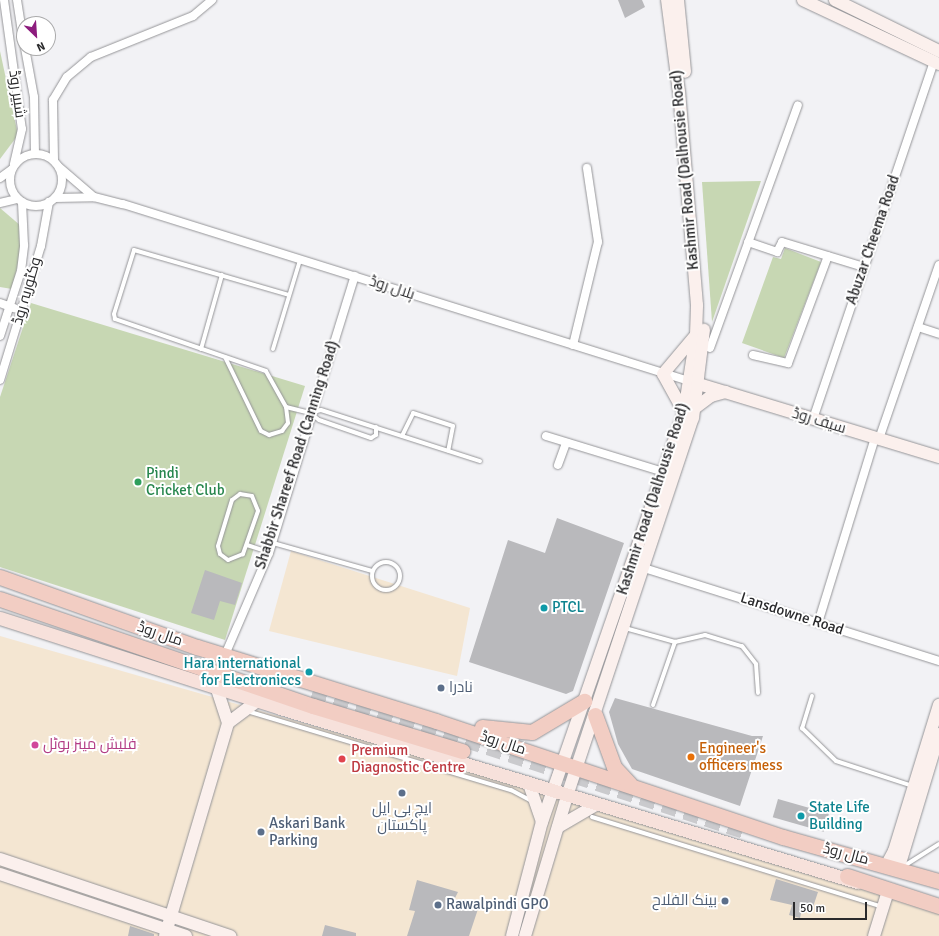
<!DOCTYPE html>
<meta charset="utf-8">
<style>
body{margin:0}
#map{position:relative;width:939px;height:936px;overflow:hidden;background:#f2f2f5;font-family:Signika,Cairo,sans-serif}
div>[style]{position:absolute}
.commercial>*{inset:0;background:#f4e6d2}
.green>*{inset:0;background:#c7d7b3}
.building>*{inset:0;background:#b9b9bc;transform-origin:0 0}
.highway-tunnel>*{height:15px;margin-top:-7.5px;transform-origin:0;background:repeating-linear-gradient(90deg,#cacacd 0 15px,transparent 0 23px)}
.roads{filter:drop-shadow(0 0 1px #959598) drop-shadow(0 0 1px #959598)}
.lane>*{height:4px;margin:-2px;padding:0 2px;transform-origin:2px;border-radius:2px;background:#fff}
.lane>.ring{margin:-2px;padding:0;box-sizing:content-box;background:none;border:4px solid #fff;border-radius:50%}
.street>*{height:8px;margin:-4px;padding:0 4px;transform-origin:4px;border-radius:4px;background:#fff}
.street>.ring{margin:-4px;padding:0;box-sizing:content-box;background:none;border:8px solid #fff;border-radius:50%}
.secondary>*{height:12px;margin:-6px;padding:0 6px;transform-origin:6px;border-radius:6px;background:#fbf0ed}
.primary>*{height:13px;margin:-6.5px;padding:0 6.5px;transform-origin:6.5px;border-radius:6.5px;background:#f7e1db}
.highway>*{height:15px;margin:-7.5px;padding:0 7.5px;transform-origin:7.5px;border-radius:7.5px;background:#f2cdc3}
.dots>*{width:11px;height:11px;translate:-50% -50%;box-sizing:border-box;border:2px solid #fff;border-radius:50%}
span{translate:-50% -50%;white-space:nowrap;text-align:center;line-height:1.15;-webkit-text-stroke:4px #fff;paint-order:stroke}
.street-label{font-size:15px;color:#2a2a2c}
.leisure-label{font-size:15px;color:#27864d}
.left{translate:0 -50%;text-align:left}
.culture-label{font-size:15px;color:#0d838f}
.right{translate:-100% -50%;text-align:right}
.service-label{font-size:15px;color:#4e5e75}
.hotel-label{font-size:15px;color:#b23c85}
.food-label{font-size:15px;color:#c56008}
.health-label{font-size:15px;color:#be3a42}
.north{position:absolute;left:16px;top:16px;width:40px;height:40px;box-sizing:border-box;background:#fff;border:1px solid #aaaaab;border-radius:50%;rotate:155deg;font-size:11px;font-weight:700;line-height:16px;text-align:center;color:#2a2a2c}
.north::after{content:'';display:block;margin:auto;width:14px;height:18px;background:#8d1c7e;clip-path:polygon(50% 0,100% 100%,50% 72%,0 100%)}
.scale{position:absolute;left:793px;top:902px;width:74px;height:18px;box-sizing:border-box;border:2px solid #2a2a2c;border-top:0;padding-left:5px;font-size:12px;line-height:14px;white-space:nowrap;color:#2a2a2c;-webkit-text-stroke:3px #fff;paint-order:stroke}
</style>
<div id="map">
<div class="commercial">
<i style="clip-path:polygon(291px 551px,470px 608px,457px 676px,269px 631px)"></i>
<i style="clip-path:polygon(0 636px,939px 906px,939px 936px,0 936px)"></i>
</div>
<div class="green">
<i style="clip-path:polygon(0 51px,18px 135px,0 159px)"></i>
<i style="clip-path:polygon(761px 181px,712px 322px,702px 182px)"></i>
<i style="clip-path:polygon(0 208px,21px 226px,23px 243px,12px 289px,0 287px)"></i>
<i style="clip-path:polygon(785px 248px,821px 262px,784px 358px,742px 343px,773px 257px,781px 259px)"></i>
<i style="clip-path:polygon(31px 303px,305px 386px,225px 640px,0 567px,0 397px)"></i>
</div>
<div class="building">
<i style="clip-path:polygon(618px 0,642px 0,645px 7px,625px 18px)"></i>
<i style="clip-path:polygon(557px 518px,624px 543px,573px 691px,566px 694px,469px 662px,508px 540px,545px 553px)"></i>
<i style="clip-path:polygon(205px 570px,242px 583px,235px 605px,220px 601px,214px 620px,191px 613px)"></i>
<i style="clip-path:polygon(615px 698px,752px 736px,763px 736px,740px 806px,632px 769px,618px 744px,609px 712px)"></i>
<i style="left:778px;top:799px;width:53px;height:19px;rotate:16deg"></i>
<i style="clip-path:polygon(776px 879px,818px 892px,811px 913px,802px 909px,800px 918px,789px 915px,792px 905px,770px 900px)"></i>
<i style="clip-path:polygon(417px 880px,458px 892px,453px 902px,478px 909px,469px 936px,407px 936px,415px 911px,409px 910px)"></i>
<i style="clip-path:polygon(325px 925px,356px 933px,356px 936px,322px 936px)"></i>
<i style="clip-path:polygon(130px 926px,154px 934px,154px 936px,128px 936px)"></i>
</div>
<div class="highway-tunnel">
<i style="left:313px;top:690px;width:454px;rotate:18.1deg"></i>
</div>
<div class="roads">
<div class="lane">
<i style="left:201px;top:349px;width:77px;rotate:-74.2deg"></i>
<i style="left:273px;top:349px;width:93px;rotate:-73.1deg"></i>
<i style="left:225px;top:357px;width:82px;rotate:64.1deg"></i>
<i style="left:261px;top:431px;width:9px;rotate:27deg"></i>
<i style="left:269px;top:435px;width:14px;rotate:-17deg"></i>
<i style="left:282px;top:431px;width:10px;rotate:-53deg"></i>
<i style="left:288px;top:423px;width:16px;rotate:-97deg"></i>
<i style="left:286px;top:407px;width:41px;rotate:-119.1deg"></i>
<i style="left:266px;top:371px;width:160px;rotate:-161deg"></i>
<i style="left:115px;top:319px;width:5px;rotate:-101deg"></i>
<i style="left:114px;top:314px;width:67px;rotate:-72.6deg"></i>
<i style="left:134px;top:250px;width:161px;rotate:16.2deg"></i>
<i style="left:286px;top:407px;width:25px;rotate:14deg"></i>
<i style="left:310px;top:413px;width:11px;rotate:38deg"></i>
<i style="left:319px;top:420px;width:55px;rotate:19.1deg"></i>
<i style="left:371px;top:438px;width:6px;rotate:-31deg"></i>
<i style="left:376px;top:435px;width:8px;rotate:-90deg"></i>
<i style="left:313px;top:412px;width:8px;rotate:-14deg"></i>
<i style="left:321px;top:410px;width:167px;rotate:17.8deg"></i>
<i style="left:402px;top:436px;width:25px;rotate:-64deg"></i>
<i style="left:413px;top:413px;width:42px;rotate:18deg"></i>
<i style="left:453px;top:426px;width:25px;rotate:101deg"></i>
<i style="left:240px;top:494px;width:12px;rotate:9deg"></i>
<i style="left:252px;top:496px;width:16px;rotate:68deg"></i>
<i style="left:258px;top:511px;width:46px;rotate:109.2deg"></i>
<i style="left:243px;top:554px;width:16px;rotate:158deg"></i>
<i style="left:228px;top:560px;width:10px;rotate:-143deg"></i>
<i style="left:220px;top:554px;width:8px;rotate:-104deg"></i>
<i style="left:218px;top:546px;width:48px;rotate:-73.1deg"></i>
<i style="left:232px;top:500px;width:10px;rotate:-37deg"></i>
<i style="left:273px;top:543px;width:103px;rotate:15.8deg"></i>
<i style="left:247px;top:545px;width:23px;rotate:18deg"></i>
<i class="ring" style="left:372px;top:562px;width:24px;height:24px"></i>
<i style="left:625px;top:628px;width:52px;rotate:15.6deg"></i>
<i style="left:675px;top:642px;width:31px;rotate:-13deg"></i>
<i style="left:705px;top:635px;width:39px;rotate:17deg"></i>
<i style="left:742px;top:646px;width:23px;rotate:52deg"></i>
<i style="left:756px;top:664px;width:29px;rotate:86deg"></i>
<i style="left:812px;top:696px;width:34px;rotate:107deg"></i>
<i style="left:802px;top:728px;width:47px;rotate:44.1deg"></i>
<i style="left:836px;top:761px;width:81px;rotate:18deg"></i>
<i style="left:653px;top:705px;width:67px;rotate:-70.8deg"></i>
<i style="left:247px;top:711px;width:276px;rotate:16.7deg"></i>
<i style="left:511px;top:790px;width:24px;rotate:28deg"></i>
<i style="left:592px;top:817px;width:304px;rotate:17.2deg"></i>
<i style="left:904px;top:866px;width:41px;rotate:-32.2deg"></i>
</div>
<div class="street">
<i style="left:4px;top:0;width:130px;rotate:82.1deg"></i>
<i style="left:22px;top:129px;width:36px;rotate:103deg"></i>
<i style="left:17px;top:0;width:46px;rotate:81.2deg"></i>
<i style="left:25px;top:48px;width:50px;rotate:79.6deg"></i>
<i style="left:34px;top:97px;width:56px;rotate:89deg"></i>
<i class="ring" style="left:10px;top:154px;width:44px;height:44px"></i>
<i style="left:54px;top:160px;width:60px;rotate:-91deg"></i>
<i style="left:53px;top:100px;width:27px;rotate:-59deg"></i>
<i style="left:67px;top:77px;width:31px;rotate:-40deg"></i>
<i style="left:91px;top:57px;width:110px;rotate:-21.9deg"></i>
<i style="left:193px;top:16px;width:25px;rotate:-40deg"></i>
<i style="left:59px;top:167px;width:46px;rotate:40.6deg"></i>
<i style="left:0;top:178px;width:14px;rotate:-36deg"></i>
<i style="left:55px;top:198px;width:39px;rotate:-1deg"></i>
<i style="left:94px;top:197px;width:30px;rotate:14deg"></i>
<i style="left:123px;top:204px;width:593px;rotate:17.37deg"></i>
<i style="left:0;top:203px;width:18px;rotate:-13deg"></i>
<i style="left:748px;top:242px;width:31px;rotate:19deg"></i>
<i style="left:777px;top:252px;width:11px;rotate:-63deg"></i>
<i style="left:782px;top:242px;width:86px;rotate:17deg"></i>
<i style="left:0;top:303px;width:15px;rotate:20deg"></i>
<i style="left:918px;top:327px;width:22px;rotate:18deg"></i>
<i style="left:0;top:336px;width:68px;rotate:-72.1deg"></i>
<i style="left:21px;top:271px;width:26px;rotate:-83deg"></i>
<i style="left:24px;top:245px;width:43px;rotate:-92.7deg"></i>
<i style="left:573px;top:345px;width:106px;rotate:-76.4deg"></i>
<i style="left:598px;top:242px;width:75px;rotate:-98.5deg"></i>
<i style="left:710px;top:348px;width:258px;rotate:-70.1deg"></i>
<i style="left:753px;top:355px;width:36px;rotate:13deg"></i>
<i style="left:788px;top:363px;width:114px;rotate:-69.5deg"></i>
<i style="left:0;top:380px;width:140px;rotate:-73deg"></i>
<i style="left:41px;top:246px;width:45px;rotate:-79.7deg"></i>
<i style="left:813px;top:419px;width:377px;rotate:-71.3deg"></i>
<i style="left:546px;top:436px;width:123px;rotate:17deg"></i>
<i style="left:879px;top:439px;width:184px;rotate:-71deg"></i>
<i style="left:558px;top:465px;width:23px;rotate:-70deg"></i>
<i style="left:644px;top:568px;width:309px;rotate:17.5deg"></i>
<i style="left:818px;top:623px;width:194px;rotate:-72.9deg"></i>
<i style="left:225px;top:655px;width:111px;rotate:-66.7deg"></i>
<i style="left:269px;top:553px;width:290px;rotate:-72.8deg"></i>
</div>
<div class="secondary">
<i style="left:678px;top:0;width:72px;rotate:84.4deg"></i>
<i style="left:803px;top:0;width:150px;rotate:25.2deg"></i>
<i style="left:835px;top:0;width:116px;rotate:26.1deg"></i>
<i style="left:692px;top:382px;width:258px;rotate:16.9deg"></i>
<i style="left:695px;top:408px;width:20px;rotate:-37deg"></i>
<i style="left:711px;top:396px;width:15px;rotate:-16deg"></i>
<i style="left:684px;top:412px;width:43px;rotate:-118.9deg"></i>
<i style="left:663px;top:374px;width:50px;rotate:-49.9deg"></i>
<i style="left:228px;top:723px;width:36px;rotate:-37deg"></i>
<i style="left:529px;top:784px;width:39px;rotate:71deg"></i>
<i style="left:558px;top:827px;width:44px;rotate:-30.1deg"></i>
<i style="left:0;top:859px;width:243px;rotate:18.5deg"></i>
<i style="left:887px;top:864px;width:15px;rotate:-62deg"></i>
<i style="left:894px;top:851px;width:153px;rotate:-72.9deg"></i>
<i style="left:898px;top:870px;width:142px;rotate:-73.2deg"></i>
<i style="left:0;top:874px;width:196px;rotate:18.4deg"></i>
<i style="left:165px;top:936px;width:222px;rotate:-73.5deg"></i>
<i style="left:228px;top:723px;width:38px;rotate:-108deg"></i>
<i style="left:512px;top:936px;width:118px;rotate:-75.3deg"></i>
<i style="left:542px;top:822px;width:434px;rotate:-70.9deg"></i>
<i style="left:684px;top:412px;width:78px;rotate:-81.1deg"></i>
<i style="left:696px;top:335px;width:30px;rotate:-88deg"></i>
<i style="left:697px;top:305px;width:214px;rotate:-94.8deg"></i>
<i style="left:679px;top:92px;width:93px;rotate:-97.4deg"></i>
<i style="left:525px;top:936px;width:146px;rotate:-73.3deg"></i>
<i style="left:567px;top:796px;width:398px;rotate:-71.6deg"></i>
<i style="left:693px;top:418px;width:89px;rotate:-82.9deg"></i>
<i style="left:874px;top:936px;width:47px;rotate:-72.7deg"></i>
</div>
<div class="primary">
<i style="left:0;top:618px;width:294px;rotate:17.8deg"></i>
<i style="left:280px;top:708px;width:603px;rotate:16.78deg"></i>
</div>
<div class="highway">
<i style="left:0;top:577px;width:209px;rotate:19.6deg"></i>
<i style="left:197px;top:647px;width:250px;rotate:17.2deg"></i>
<i style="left:436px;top:721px;width:366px;rotate:18.5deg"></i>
<i style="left:783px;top:837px;width:162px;rotate:15.8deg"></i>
<i style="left:0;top:599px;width:331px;rotate:18.9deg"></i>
<i style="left:313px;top:706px;width:156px;rotate:16.8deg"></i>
<i style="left:595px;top:715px;width:55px;rotate:69.9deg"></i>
<i style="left:614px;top:767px;width:23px;rotate:47deg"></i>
<i style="left:482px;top:727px;width:50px;rotate:5.7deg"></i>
<i style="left:532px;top:732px;width:61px;rotate:-30.8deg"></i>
<i style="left:847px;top:876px;width:97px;rotate:18.1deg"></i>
</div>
</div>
<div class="dots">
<i style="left:138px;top:482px;background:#2e9e5b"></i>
<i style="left:544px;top:608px;background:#0f9aa8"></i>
<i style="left:309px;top:672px;background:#0f9aa8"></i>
<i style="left:441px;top:688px;background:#5c6f8a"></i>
<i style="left:35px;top:745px;background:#d1479c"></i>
<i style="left:691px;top:757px;background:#e8710a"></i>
<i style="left:342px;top:759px;background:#e0444e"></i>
<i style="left:402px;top:793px;background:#5c6f8a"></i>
<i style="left:801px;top:816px;background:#0f9aa8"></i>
<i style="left:261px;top:832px;background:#5c6f8a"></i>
<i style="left:725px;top:901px;background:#5c6f8a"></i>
<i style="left:438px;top:905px;background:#5c6f8a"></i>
</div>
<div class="street-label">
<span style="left:17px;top:94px;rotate:82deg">شبیر روڈ</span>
<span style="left:685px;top:170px;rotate:-95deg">Kashmir Road (Dalhousie Road)</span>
<span style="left:873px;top:240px;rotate:-71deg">Abuzar Cheema Road</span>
<span style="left:392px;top:288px;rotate:18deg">ہلال روڈ</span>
<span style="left:27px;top:291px;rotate:-74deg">وکٹوریہ روڈ</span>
<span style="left:819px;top:421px;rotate:17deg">سیف روڈ</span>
<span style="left:297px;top:455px;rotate:-72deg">Shabbir Shareef Road (Canning Road)</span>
<span style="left:653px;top:499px;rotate:-72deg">Kashmir Road (Dalhousie Road)</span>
<span style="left:792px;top:614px;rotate:18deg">Lansdowne Road</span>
<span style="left:160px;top:634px;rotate:19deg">مال روڈ</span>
<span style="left:503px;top:743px;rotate:18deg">مال روڈ</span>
<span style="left:846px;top:854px;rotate:15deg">مال روڈ</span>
</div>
<div class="leisure-label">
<span class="left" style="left:146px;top:482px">Pindi<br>Cricket Club</span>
</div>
<div class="culture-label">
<span class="left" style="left:552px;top:608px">PTCL</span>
<span class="right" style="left:301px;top:672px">Hara international<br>for Electroniccs</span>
<span class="left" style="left:809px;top:816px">State Life<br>Building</span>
</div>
<div class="service-label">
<span class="left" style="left:449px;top:688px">نادرا</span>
<span style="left:402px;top:817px">ایچ بی ایل<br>پاکستان</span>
<span class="left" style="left:269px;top:832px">Askari Bank<br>Parking</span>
<span class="right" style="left:717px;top:901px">بینک الفلاح</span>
<span class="left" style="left:446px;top:905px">Rawalpindi GPO</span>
</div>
<div class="hotel-label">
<span class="left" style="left:43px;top:745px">فلیش مینز ہوٹل</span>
</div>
<div class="food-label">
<span class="left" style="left:699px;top:757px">Engineer's<br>officers mess</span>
</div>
<div class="health-label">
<span class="left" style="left:351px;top:759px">Premium<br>Diagnostic Centre</span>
</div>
<div class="north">N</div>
<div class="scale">50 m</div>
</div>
